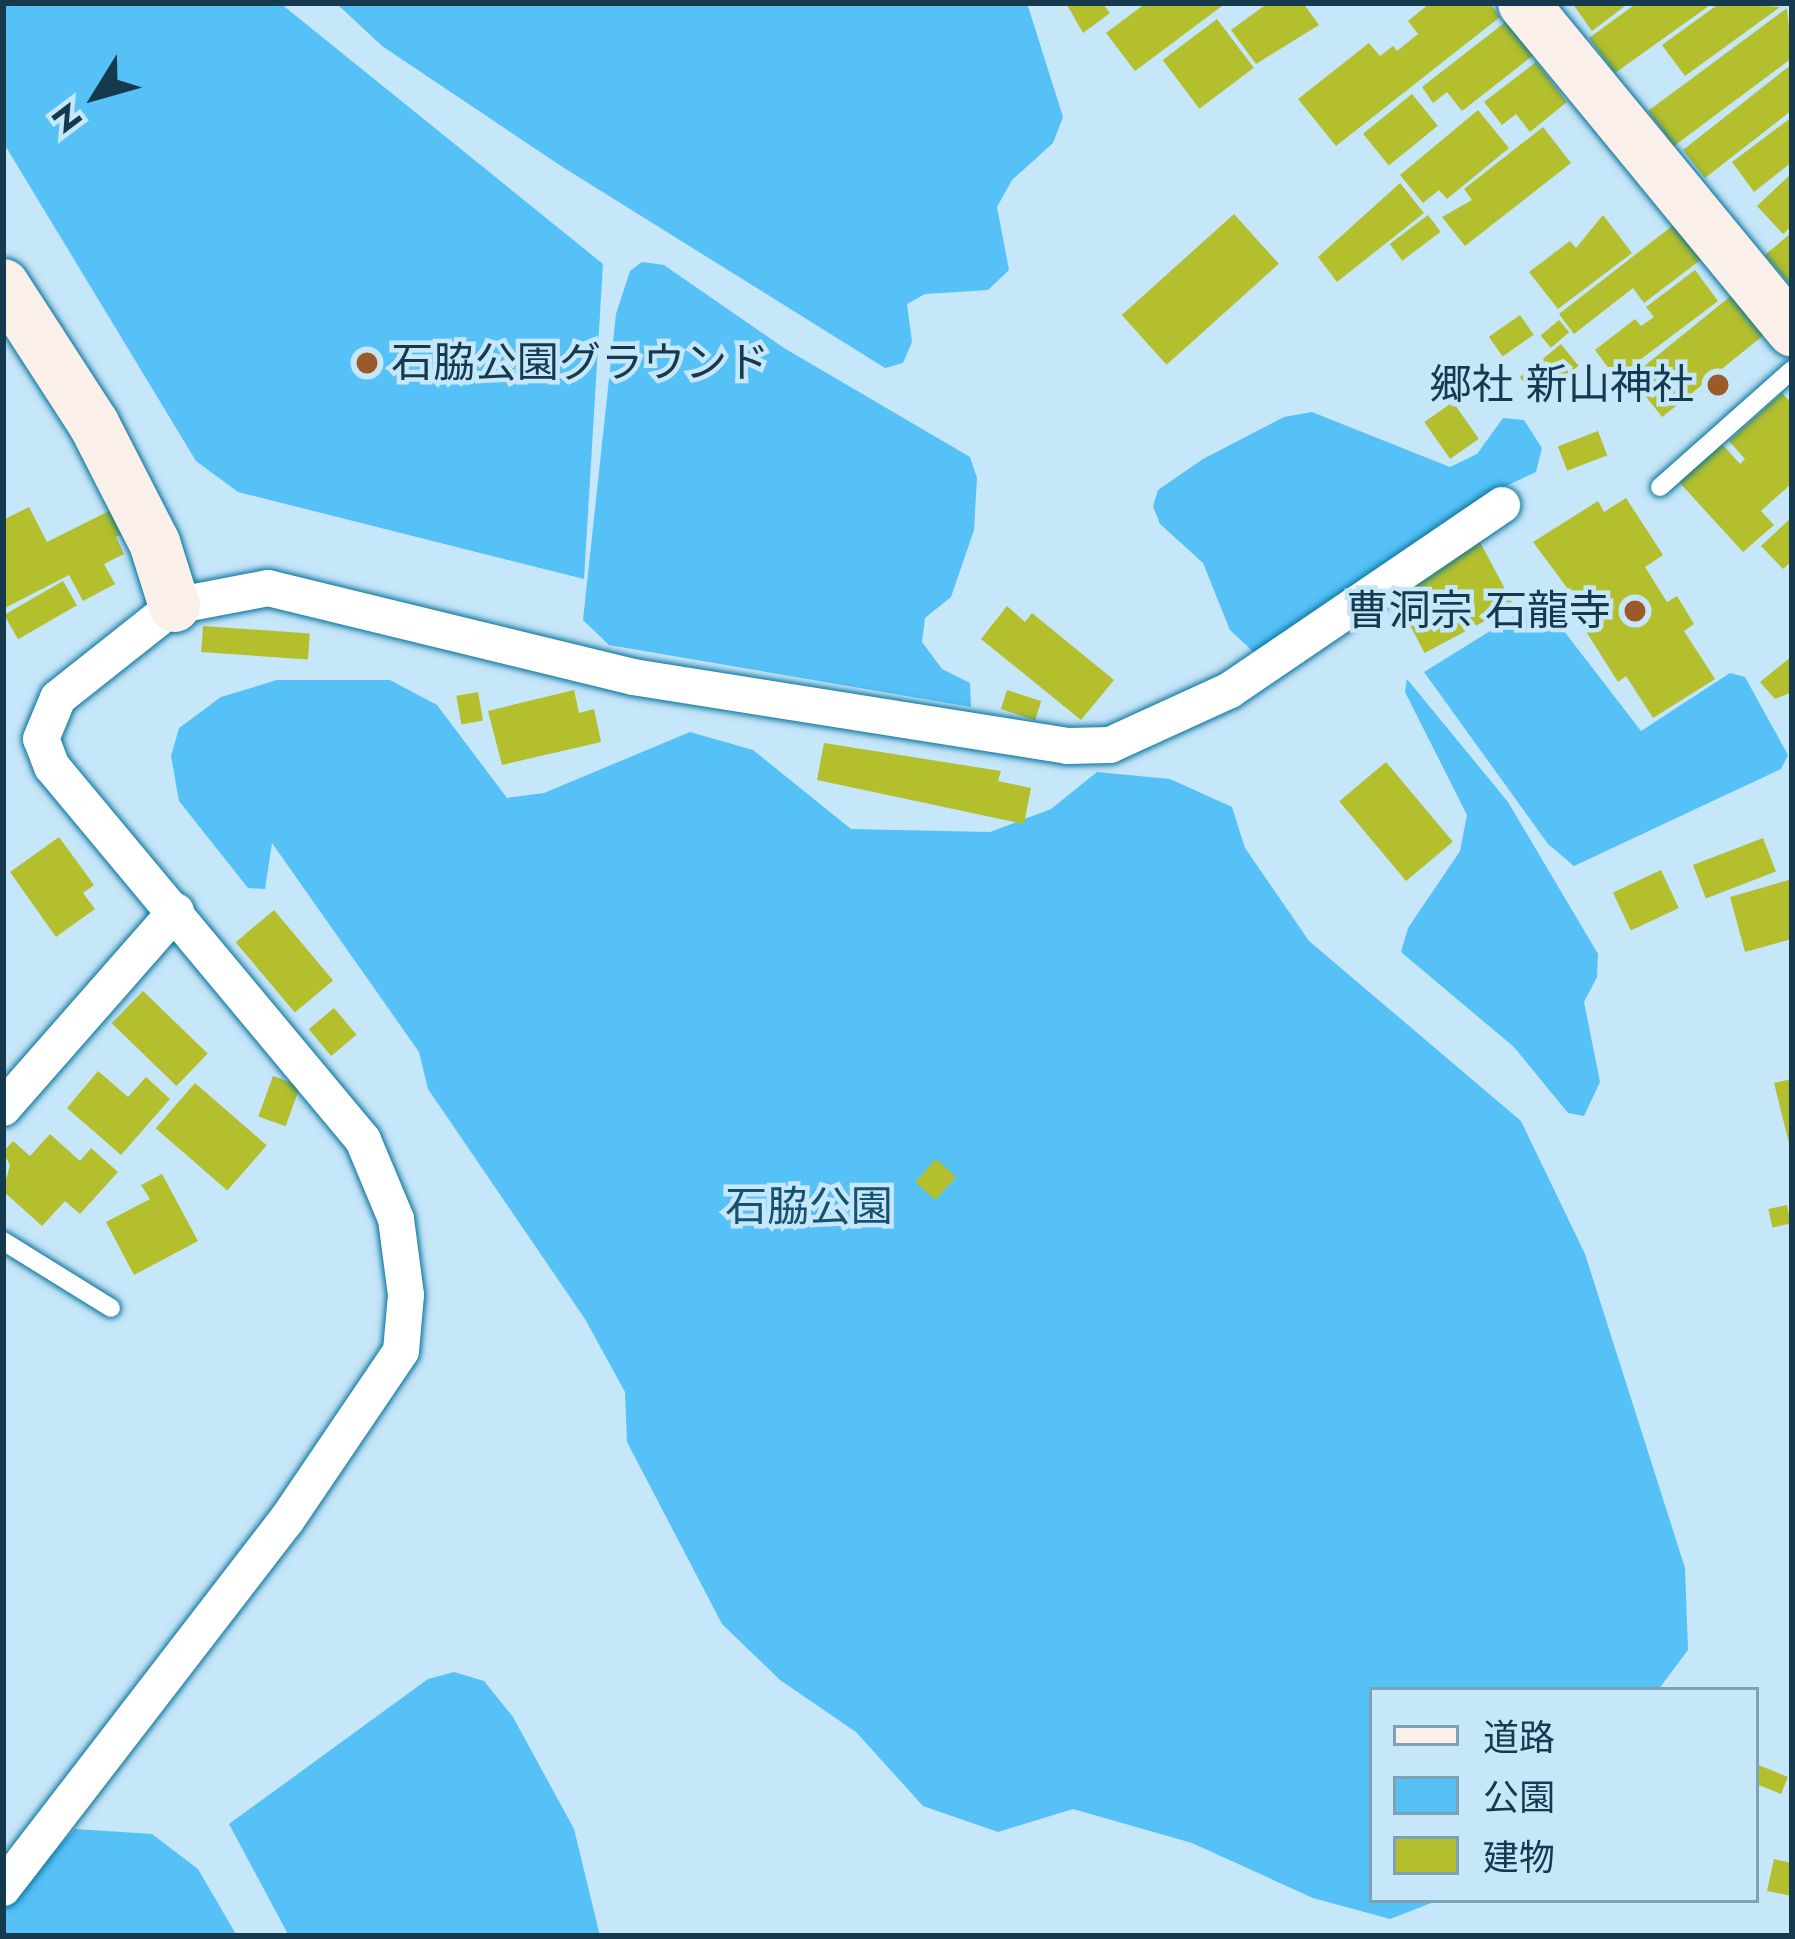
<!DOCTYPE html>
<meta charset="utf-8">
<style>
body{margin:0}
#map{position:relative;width:1795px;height:1939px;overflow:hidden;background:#c6e6f9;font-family:Jost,"Noto Sans JP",sans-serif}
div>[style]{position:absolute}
.green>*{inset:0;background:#55c1f7}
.building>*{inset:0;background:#b4bf2d;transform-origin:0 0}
.roads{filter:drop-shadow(0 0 3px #05719b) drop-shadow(0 0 3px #05719b)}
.lane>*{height:18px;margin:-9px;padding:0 9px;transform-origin:9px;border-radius:9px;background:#fff}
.street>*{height:36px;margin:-18px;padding:0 18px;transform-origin:18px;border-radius:18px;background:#fff}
.secondary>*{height:51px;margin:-25.5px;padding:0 25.5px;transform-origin:25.5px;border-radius:25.5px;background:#fbf0e9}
.dots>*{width:33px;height:33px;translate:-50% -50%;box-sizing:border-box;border:6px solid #c6e6f9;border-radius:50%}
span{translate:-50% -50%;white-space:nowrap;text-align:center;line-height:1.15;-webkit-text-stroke:9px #c6e6f9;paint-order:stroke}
.poi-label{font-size:42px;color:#153a4d}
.left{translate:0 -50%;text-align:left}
.right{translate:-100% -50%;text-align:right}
.park-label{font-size:42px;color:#16526f}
.frame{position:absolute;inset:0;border:6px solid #153a4d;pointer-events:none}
.legend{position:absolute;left:1369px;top:1687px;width:390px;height:216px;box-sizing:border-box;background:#c6e6f9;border:3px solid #7fa1b4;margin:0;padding:15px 21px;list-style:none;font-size:36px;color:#153a4d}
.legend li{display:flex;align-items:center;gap:24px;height:60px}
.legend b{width:60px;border:3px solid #7fa1b4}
.north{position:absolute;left:36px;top:36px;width:120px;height:120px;-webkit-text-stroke:9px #c6e6f9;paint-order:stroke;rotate:233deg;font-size:33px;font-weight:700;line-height:48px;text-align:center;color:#153a4d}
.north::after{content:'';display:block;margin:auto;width:42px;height:54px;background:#153a4d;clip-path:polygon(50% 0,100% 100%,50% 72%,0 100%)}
</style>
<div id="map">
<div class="green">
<i style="clip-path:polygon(3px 3px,280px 3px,603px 264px,584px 579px,238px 492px,196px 461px,3px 142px)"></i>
<i style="clip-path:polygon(336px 3px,1027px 3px,1063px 117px,1053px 143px,1012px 180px,997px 207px,1009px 270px,988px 290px,925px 294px,907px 304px,912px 342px,903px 363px,885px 368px,561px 166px,382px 46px)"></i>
<i style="clip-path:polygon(642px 262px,664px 265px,784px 348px,970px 457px,977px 478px,974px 530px,951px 597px,925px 618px,922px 642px,942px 669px,970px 683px,971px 707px,609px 645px,583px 620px,616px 314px,630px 271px)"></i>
<i style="clip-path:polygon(1312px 412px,1450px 467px,1477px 454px,1503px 418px,1524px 420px,1542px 448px,1536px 472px,1491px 493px,1261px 659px,1230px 630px,1203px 563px,1160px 524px,1153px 506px,1158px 490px,1203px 459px,1284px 417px)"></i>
<i style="clip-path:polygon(1540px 600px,1641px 731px,1730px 673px,1745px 677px,1788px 755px,1781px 769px,1574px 866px,1548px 844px,1424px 672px)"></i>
<i style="clip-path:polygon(1407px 679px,1508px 802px,1598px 954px,1597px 977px,1584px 1002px,1600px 1082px,1584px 1116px,1568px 1113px,1514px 1047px,1401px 952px,1408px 928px,1460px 851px,1467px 815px,1405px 692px)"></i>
<i style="clip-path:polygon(277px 680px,390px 680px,437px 705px,507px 798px,544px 793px,690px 732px,753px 750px,851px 829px,990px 832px,1051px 809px,1097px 772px,1170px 779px,1232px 807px,1245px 848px,1309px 941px,1521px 1121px,1585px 1254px,1685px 1568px,1688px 1650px,1658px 1690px,1372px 1690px,1372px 1900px,1439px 1900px,1390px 1919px,1313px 1898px,1192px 1843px,1073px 1809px,998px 1832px,923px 1806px,856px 1732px,780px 1680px,722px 1624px,627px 1442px,625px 1392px,585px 1319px,428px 1089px,419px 1052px,272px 843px,265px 889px,248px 888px,179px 801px,171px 756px,179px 728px,221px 697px)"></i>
<i style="clip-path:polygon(454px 1672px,484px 1681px,513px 1717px,574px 1829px,600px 1936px,289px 1936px,229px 1824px,428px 1679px)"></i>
<i style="clip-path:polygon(75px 1829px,152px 1834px,198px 1869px,237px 1936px,3px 1936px,3px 1909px)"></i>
</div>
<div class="building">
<i style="clip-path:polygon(1066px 3px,1102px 3px,1110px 13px,1083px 33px)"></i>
<i style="clip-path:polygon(1146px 3px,1226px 3px,1135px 71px,1106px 33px)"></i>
<i style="clip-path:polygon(1268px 3px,1303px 3px,1319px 25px,1256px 64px,1231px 30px)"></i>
<i style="clip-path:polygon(1430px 3px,1490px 3px,1500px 17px,1336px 146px,1298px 99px,1369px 43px,1380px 56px,1393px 46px,1397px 51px,1418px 34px,1408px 21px)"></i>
<i style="clip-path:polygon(1572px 3px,1629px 3px,1592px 31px)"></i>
<i style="clip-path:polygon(1637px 3px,1713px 3px,1615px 73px,1589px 38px)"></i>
<i style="clip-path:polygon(1720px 3px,1780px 7px,1685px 76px,1662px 45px)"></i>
<i style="clip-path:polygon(1787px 8px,1792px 58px,1674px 146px,1648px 111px)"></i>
<i style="left:1217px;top:19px;width:61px;height:68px;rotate:53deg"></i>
<i style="clip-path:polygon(1508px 20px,1535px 54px,1462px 111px,1447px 92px,1433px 103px,1422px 87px)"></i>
<i style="clip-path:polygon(1536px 62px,1567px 102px,1530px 132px,1516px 114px,1502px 125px,1484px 102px)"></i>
<i style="clip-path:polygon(1792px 64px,1792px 110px,1705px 178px,1683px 150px)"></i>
<i style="left:1412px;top:94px;width:41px;height:63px;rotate:51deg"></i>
<i style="clip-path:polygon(1478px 110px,1509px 148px,1447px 199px,1439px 190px,1423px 203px,1400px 175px)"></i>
<i style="clip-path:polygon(1792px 117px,1792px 162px,1754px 192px,1732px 162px)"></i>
<i style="clip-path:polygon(1543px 127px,1571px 163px,1465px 246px,1442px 217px,1472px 200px,1464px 189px)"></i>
<i style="clip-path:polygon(1792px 173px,1792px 226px,1783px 234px,1757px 206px)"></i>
<i style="clip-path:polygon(1400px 183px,1424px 213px,1337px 282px,1318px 257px)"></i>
<i style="left:1234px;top:214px;width:67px;height:151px;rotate:48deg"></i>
<i style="left:1428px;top:215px;width:21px;height:48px;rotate:53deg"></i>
<i style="clip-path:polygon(1603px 215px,1632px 253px,1558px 309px,1529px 272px,1570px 241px,1576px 248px)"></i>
<i style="clip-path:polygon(1676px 223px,1703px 258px,1644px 303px,1633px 288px,1574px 334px,1559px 314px)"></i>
<i style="clip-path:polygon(1790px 234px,1792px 280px,1789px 283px,1765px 255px)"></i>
<i style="clip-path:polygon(1695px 270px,1718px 301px,1616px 378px,1595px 350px,1635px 319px,1641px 326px,1654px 317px,1646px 307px)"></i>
<i style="left:1732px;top:295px;width:51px;height:131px;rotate:51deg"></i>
<i style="left:1520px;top:315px;width:24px;height:38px;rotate:55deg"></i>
<i style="left:1559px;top:320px;width:16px;height:24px;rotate:50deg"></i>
<i style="left:1561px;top:344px;width:28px;height:53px;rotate:51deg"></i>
<i style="clip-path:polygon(1782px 393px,1792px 404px,1792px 483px,1761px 511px,1774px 525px,1743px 552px,1679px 482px,1722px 444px,1740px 464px,1745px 459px,1729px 441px)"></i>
<i style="left:1453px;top:402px;width:45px;height:35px;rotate:55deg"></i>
<i style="left:1598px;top:431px;width:26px;height:43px;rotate:69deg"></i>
<i style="clip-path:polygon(1626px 498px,1663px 555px,1645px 567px,1667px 602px,1677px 596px,1694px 624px,1684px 631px,1715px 679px,1653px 718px,1626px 676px,1618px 682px,1582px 625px,1591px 620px,1533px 542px,1598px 501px,1604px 512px)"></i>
<i style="clip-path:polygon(29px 507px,47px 542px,113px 509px,125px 533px,116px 537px,124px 554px,104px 564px,115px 584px,83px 601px,69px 575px,3px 609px,3px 520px)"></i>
<i style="clip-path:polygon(1792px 517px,1792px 561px,1783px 569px,1761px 546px)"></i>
<i style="left:1480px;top:542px;width:72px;height:101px;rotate:62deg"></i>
<i style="left:63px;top:581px;width:28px;height:68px;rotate:60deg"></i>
<i style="clip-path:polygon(1007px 606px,1025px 622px,1032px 613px,1114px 680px,1081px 720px,981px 639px)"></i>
<i style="left:203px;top:626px;width:107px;height:26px;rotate:4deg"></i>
<i style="clip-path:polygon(1792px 656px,1792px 692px,1775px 699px,1760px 682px)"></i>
<i style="clip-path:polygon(574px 690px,579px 713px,594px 709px,601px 742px,502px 765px,488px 711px)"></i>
<i style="left:1007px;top:690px;width:36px;height:20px;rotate:18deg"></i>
<i style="left:478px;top:692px;width:29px;height:22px;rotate:80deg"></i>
<i style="clip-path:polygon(824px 743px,1001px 771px,998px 781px,1031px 788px,1024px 824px,817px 780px)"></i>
<i style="left:1386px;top:762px;width:104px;height:61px;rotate:50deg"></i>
<i style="clip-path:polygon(59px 837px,94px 885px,83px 893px,95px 909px,56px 937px,10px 872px)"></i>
<i style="left:1763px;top:838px;width:36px;height:75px;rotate:69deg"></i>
<i style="left:1661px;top:870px;width:42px;height:53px;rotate:65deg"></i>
<i style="clip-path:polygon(1792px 879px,1792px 939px,1745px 952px,1730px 897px)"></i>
<i style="left:274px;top:910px;width:92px;height:50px;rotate:50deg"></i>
<i style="left:143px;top:991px;width:90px;height:45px;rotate:44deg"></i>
<i style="left:334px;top:1008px;width:35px;height:33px;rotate:50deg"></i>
<i style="clip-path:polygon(98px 1071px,128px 1097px,146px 1077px,170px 1099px,121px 1155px,67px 1108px)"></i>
<i style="left:273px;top:1076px;width:29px;height:43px;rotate:20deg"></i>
<i style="clip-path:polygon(1792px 1079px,1792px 1146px,1790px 1147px,1774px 1083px)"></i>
<i style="left:195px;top:1083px;width:95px;height:60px;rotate:41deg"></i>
<i style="clip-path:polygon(50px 1134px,80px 1161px,91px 1148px,118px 1172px,80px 1214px,65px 1201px,42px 1226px,3px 1191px,10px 1165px,3px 1152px,13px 1141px,30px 1156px)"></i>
<i style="left:936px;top:1159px;width:27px;height:31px;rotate:42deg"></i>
<i style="clip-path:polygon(162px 1174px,198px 1241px,134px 1275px,106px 1222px,150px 1199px,141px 1185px)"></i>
<i style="left:1787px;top:1205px;width:19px;height:19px;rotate:78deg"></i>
<i style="clip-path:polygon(1756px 1764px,1788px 1777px,1781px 1794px,1756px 1784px)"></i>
<i style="clip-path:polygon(1774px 1859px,1792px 1863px,1792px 1896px,1767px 1891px)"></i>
</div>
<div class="roads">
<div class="lane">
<i style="left:1660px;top:487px;width:176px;rotate:-41.6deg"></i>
<i style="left:3px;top:1241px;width:127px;rotate:31.8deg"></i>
</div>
<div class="street">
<i style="left:3px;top:1108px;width:262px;rotate:-48.7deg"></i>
<i style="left:3px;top:1888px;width:463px;rotate:-52.4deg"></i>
<i style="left:286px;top:1521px;width:205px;rotate:-55.9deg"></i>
<i style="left:401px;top:1351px;width:56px;rotate:-84.9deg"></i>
<i style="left:406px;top:1295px;width:77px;rotate:-97.5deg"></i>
<i style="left:396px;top:1219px;width:86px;rotate:-112.7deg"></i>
<i style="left:363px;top:1140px;width:486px;rotate:-129.8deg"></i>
<i style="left:52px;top:767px;width:30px;rotate:-111deg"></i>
<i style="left:41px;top:739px;width:44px;rotate:-67.5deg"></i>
<i style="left:58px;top:698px;width:148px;rotate:-38.4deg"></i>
<i style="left:174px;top:606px;width:96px;rotate:-10.8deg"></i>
<i style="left:268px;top:588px;width:376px;rotate:13.7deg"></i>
<i style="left:633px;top:677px;width:439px;rotate:9deg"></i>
<i style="left:1067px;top:746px;width:43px;rotate:-1.3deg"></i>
<i style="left:1110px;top:745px;width:132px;rotate:-24.6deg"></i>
<i style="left:1230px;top:690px;width:329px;rotate:-34.2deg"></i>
</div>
<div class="secondary">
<i style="left:1523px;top:3px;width:424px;rotate:50.6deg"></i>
<i style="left:3px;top:284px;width:166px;rotate:57.1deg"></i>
<i style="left:93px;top:423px;width:134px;rotate:62.9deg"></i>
<i style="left:154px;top:542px;width:67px;rotate:72.6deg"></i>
</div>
</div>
<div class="dots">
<i style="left:367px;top:363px;background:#9d5a29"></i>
<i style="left:1718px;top:385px;background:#9d5a29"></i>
<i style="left:1635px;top:611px;background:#9d5a29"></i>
</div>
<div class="poi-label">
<span class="left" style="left:391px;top:363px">石脇公園グラウンド</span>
<span class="right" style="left:1694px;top:385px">郷社 新山神社</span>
<span class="right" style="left:1611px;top:611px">曹洞宗 石龍寺</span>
</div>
<div class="park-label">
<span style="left:809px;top:1207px">石脇公園</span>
</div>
<div class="frame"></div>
<ul class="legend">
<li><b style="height:15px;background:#fbf0e9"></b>道路</li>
<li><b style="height:33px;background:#55c1f7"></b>公園</li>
<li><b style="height:33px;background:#b4bf2d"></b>建物</li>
</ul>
<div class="north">N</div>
</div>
